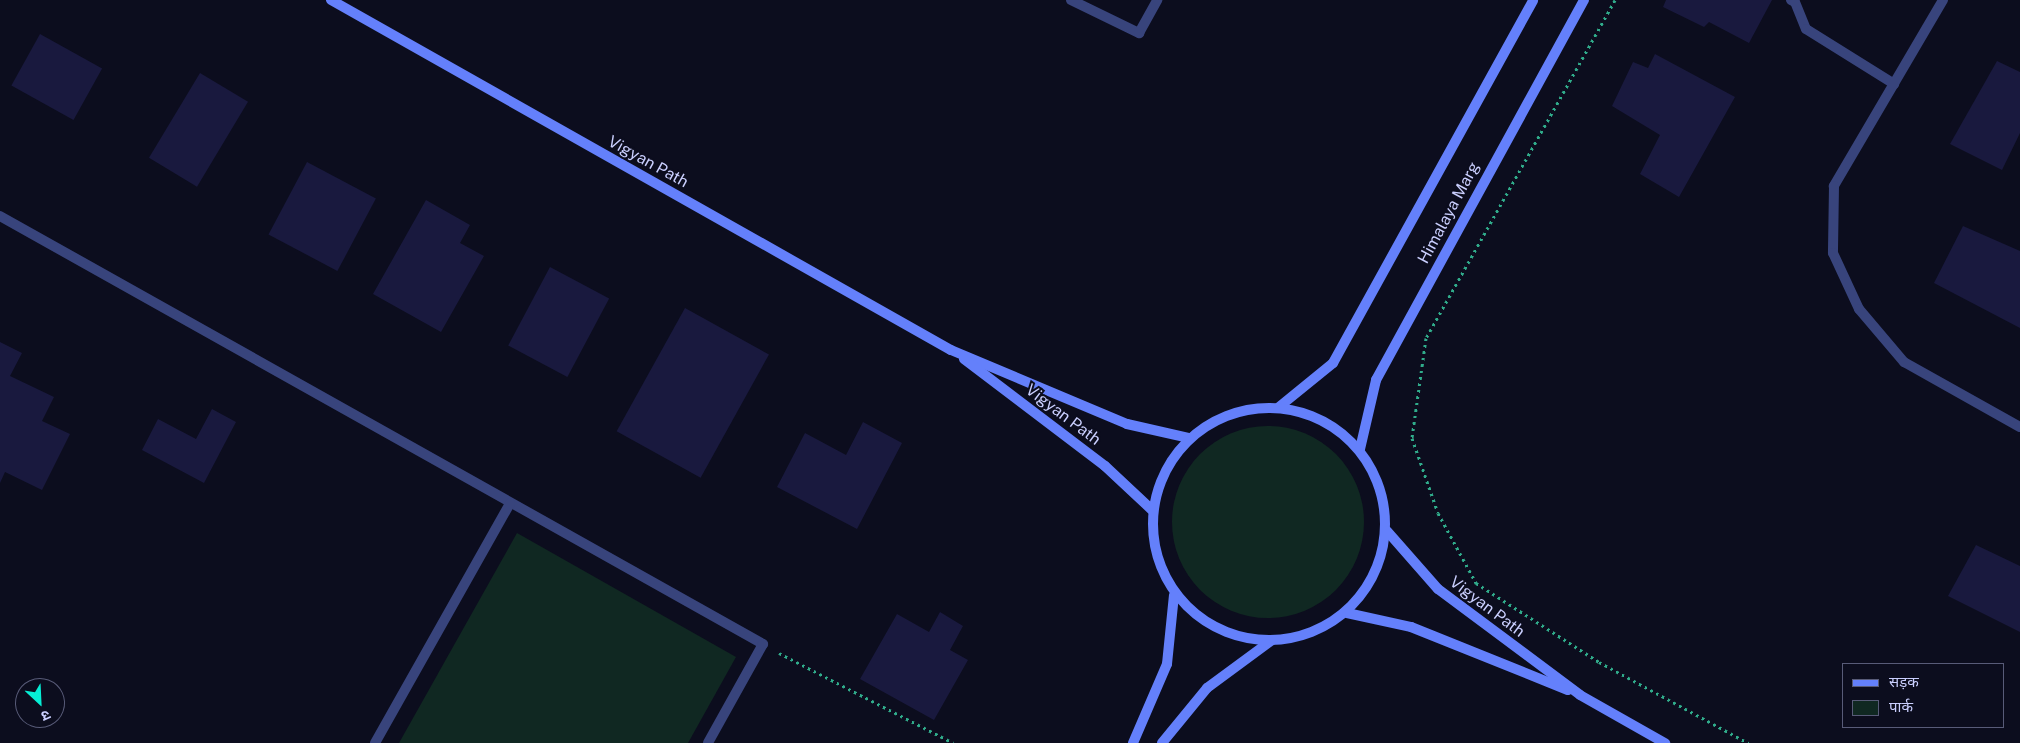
<!DOCTYPE html>
<meta charset="utf-8">
<style>
body{margin:0}
#map{position:relative;width:2020px;height:743px;overflow:hidden;background:#0c0d1e;font-family:"Public Sans","Noto Sans Devanagari",sans-serif}
div>[style]{position:absolute}
.green>*{inset:0;background:#102822}
.round{border-radius:50%}
.building>*{inset:0;background:#19193e;transform-origin:0 0}
.path>*{height:3px;margin-top:-1.5px;transform-origin:0;background:repeating-linear-gradient(90deg,#30ac8b 0 2.5px,transparent 0 6.5px)}
.street>*{height:10px;margin:-5px;padding:0 5px;transform-origin:5px;border-radius:5px;background:#38447c}
.secondary>*{height:10px;margin:-5px;padding:0 5px;transform-origin:5px;border-radius:5px;background:#6480fb}
.secondary>.ring{margin:-5px;padding:0;box-sizing:content-box;background:none;border:10px solid #6480fb;border-radius:50%}
span{translate:-50% -50%;white-space:nowrap;text-align:center;line-height:1.15;-webkit-text-stroke:4px #0c0d1e;paint-order:stroke}
.street-label{font-size:16px;color:#cacffe}
.legend{position:absolute;left:1842px;top:663px;width:162px;height:65px;box-sizing:border-box;background:#0c0d1e;border:1px solid #585b78;margin:0;padding:6px 9px;list-style:none;font-size:15px;color:#cacffe}
.legend li{display:flex;align-items:center;gap:10px;height:25px}
.legend b{width:25px;border:1px solid #585b78}
.north{position:absolute;left:15px;top:678px;width:50px;height:50px;box-sizing:border-box;background:#0c0d1e;border:1px solid #585b78;border-radius:50%;rotate:155deg;font-size:14px;font-weight:700;line-height:20px;text-align:center;color:#cacffe}
.north::after{content:'';display:block;margin:auto;width:18px;height:22px;background:#06eed5;clip-path:polygon(50% 0,100% 100%,50% 72%,0 100%)}
</style>
<div id="map">
<div class="green">
<i class="round" style="left:1172px;top:426px;width:192px;height:192px"></i>
<i style="clip-path:polygon(517px 533px,736px 657px,688px 743px,399px 743px)"></i>
</div>
<div class="building">
<i style="clip-path:polygon(1666px 0,1772px 0,1749px 43px,1709px 22px,1704px 27px,1663px 7px)"></i>
<i style="left:40px;top:34px;width:71px;height:59px;rotate:29deg"></i>
<i style="clip-path:polygon(1655px 54px,1735px 97px,1679px 197px,1640px 174px,1660px 135px,1612px 106px,1633px 62px,1648px 68px)"></i>
<i style="clip-path:polygon(1997px 61px,2020px 72px,2020px 133px,2002px 170px,1950px 144px)"></i>
<i style="left:200px;top:73px;width:56px;height:99px;rotate:31deg"></i>
<i style="left:307px;top:162px;width:78px;height:82px;rotate:28deg"></i>
<i style="clip-path:polygon(426px 200px,470px 225px,460px 243px,484px 256px,441px 332px,373px 294px)"></i>
<i style="clip-path:polygon(1963px 226px,2020px 251px,2020px 328px,1934px 283px)"></i>
<i style="left:550px;top:267px;width:67px;height:89px;rotate:28deg"></i>
<i style="left:685px;top:308px;width:96px;height:141px;rotate:29deg"></i>
<i style="clip-path:polygon(0 342px,22px 353px,10px 376px,54px 397px,42px 421px,70px 434px,42px 490px,5px 472px,0 483px)"></i>
<i style="clip-path:polygon(212px 409px,236px 422px,204px 483px,142px 450px,158px 419px,196px 439px)"></i>
<i style="clip-path:polygon(863px 422px,902px 443px,857px 529px,777px 487px,805px 433px,846px 455px)"></i>
<i style="clip-path:polygon(1976px 545px,2020px 566px,2020px 632px,1948px 596px)"></i>
<i style="clip-path:polygon(940px 612px,963px 626px,950px 650px,968px 660px,934px 720px,860px 679px,897px 614px,929px 632px)"></i>
</div>
<div class="path">
<i style="left:1615px;top:0;width:387px;rotate:119.2deg"></i>
<i style="left:1426px;top:338px;width:101px;rotate:98deg"></i>
<i style="left:1412px;top:438px;width:79px;rotate:70.9deg"></i>
<i style="left:1438px;top:513px;width:80px;rotate:61.5deg"></i>
<i style="left:1476px;top:583px;width:146px;rotate:32.7deg"></i>
<i style="left:1599px;top:662px;width:170px;rotate:28.5deg"></i>
<i style="left:779px;top:653px;width:196px;rotate:27.3deg"></i>
</div>
<div class="street">
<i style="left:1071px;top:0;width:76px;rotate:25.9deg"></i>
<i style="left:1139px;top:33px;width:38px;rotate:-61deg"></i>
<i style="left:1791px;top:0;width:4px;rotate:27deg"></i>
<i style="left:1795px;top:2px;width:29px;rotate:68deg"></i>
<i style="left:1806px;top:29px;width:104px;rotate:32deg"></i>
<i style="left:1943px;top:0;width:216px;rotate:120.4deg"></i>
<i style="left:1834px;top:186px;width:67px;rotate:90.9deg"></i>
<i style="left:1833px;top:253px;width:62px;rotate:65.1deg"></i>
<i style="left:1859px;top:309px;width:70px;rotate:49.7deg"></i>
<i style="left:1904px;top:362px;width:133px;rotate:29.3deg"></i>
<i style="left:0;top:216px;width:875px;rotate:29.29deg"></i>
<i style="left:763px;top:644px;width:113px;rotate:119.1deg"></i>
<i style="left:375px;top:743px;width:275px;rotate:-60.6deg"></i>
</div>
<div class="secondary">
<i style="left:331px;top:0;width:712px;rotate:29.45deg"></i>
<i style="left:951px;top:350px;width:191px;rotate:22.8deg"></i>
<i style="left:1127px;top:424px;width:64px;rotate:12.7deg"></i>
<i style="left:964px;top:359px;width:177px;rotate:37.2deg"></i>
<i style="left:1105px;top:466px;width:64px;rotate:43.1deg"></i>
<i style="left:1279px;top:407px;width:70px;rotate:-39.2deg"></i>
<i style="left:1333px;top:363px;width:414px;rotate:-61.1deg"></i>
<i class="ring" style="left:1153px;top:408px;width:222px;height:222px"></i>
<i style="left:1360px;top:449px;width:71px;rotate:-76.9deg"></i>
<i style="left:1376px;top:380px;width:433px;rotate:-61.3deg"></i>
<i style="left:1387px;top:531px;width:77px;rotate:48.7deg"></i>
<i style="left:1438px;top:589px;width:177px;rotate:36.7deg"></i>
<i style="left:1580px;top:695px;width:98px;rotate:29.5deg"></i>
<i style="left:1347px;top:613px;width:66px;rotate:12.3deg"></i>
<i style="left:1411px;top:627px;width:169px;rotate:21.9deg"></i>
<i style="left:1133px;top:743px;width:86px;rotate:-66.7deg"></i>
<i style="left:1167px;top:664px;width:69px;rotate:-84.2deg"></i>
<i style="left:1162px;top:743px;width:71px;rotate:-50.7deg"></i>
<i style="left:1207px;top:688px;width:81px;rotate:-36.4deg"></i>
</div>
<div class="street-label">
<span style="left:648px;top:162px;rotate:29deg">Vigyan Path</span>
<span style="left:1449px;top:213px;rotate:-62deg">Himalaya Marg</span>
<span style="left:1063px;top:415px;rotate:37deg">Vigyan Path</span>
<span style="left:1487px;top:607px;rotate:37deg">Vigyan Path</span>
</div>
<ul class="legend">
<li><b style="height:6px;background:#6480fb"></b>सड़क</li>
<li><b style="height:14px;background:#102822"></b>पार्क</li>
</ul>
<div class="north">उ</div>
</div>
